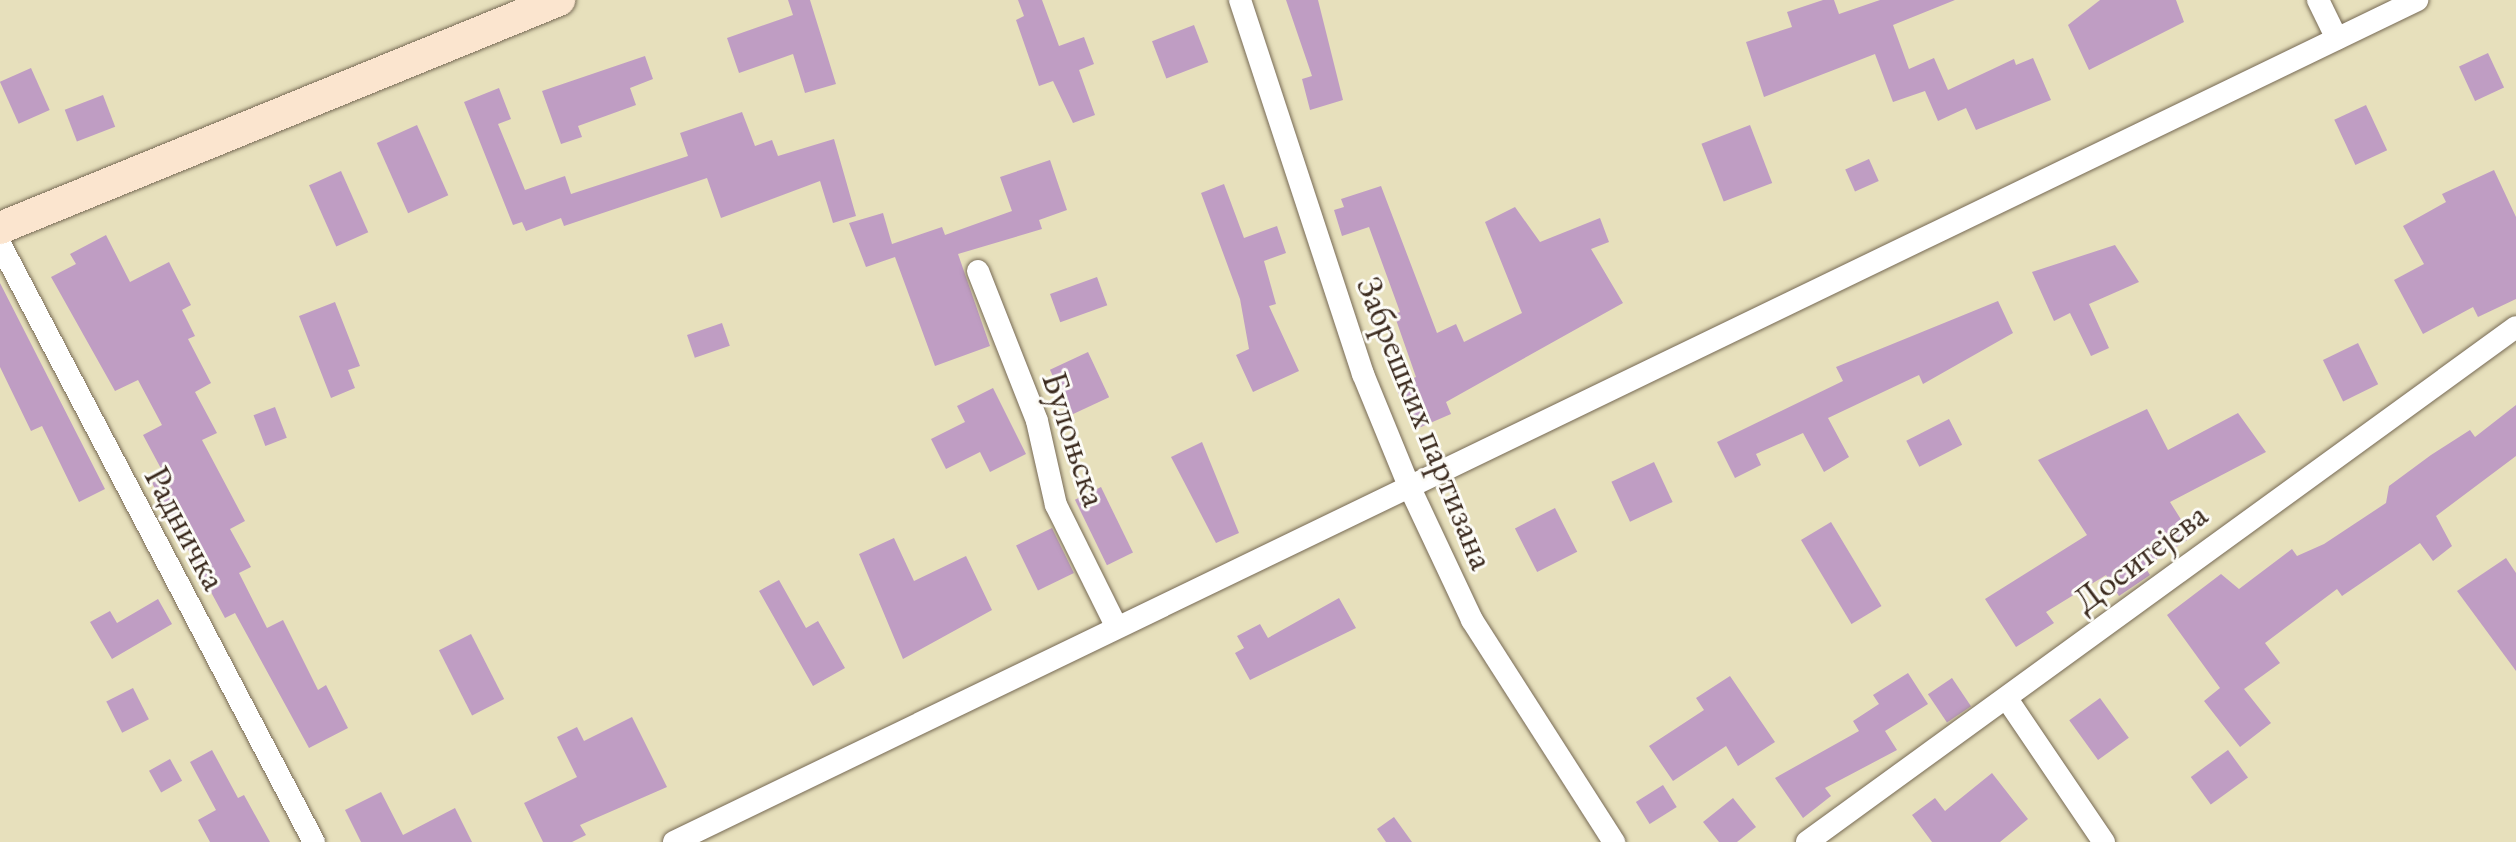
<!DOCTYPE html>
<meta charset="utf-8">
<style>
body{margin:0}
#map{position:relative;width:2516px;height:842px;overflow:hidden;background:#e7e0bc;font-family:"EB Garamond",serif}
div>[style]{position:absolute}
.building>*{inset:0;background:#bf9dc3;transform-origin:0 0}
.roads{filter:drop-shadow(0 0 2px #776a55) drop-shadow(0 0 2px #776a55)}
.street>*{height:22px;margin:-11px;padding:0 11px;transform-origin:11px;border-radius:11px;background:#fff}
.secondary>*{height:32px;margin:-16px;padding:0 16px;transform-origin:16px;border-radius:16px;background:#fbe5cf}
span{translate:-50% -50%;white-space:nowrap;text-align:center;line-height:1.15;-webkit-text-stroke:6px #fdfcf7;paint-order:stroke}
.street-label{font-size:36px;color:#3b2a1e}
</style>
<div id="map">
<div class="building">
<i style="clip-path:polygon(788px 0,810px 0,836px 84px,805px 93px,793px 54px,739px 73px,727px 38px,793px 15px)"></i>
<i style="clip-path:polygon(1018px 0,1042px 0,1059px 46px,1084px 37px,1094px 64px,1079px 70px,1095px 115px,1073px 123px,1053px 81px,1039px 86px,1016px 20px,1024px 16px)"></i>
<i style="clip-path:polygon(1286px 0,1318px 0,1343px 100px,1310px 110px,1302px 79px,1312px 76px)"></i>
<i style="clip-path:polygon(1823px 0,1834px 0,1839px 14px,1880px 0,1955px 0,1893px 25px,1909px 69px,1934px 58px,1948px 90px,2014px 59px,2016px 65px,2033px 58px,2051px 100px,1976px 130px,1966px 108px,1938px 121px,1925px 91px,1893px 102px,1875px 54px,1764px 97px,1746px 42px,1792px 27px,1787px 12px)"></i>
<i style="clip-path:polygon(2100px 0,2176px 0,2184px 22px,2089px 70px,2068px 25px)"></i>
<i style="left:1194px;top:25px;width:40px;height:45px;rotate:69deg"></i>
<i style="left:2488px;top:53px;width:38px;height:32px;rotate:65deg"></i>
<i style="clip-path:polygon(645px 56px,653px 79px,630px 88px,636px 105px,578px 126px,582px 137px,561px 144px,542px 91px)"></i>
<i style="left:31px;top:68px;width:46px;height:34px;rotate:66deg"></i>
<i style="clip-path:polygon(499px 88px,511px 119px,498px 124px,525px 190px,565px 176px,571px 194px,688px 156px,680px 133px,742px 112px,755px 146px,772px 140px,778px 156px,834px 139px,856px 216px,833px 223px,820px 181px,721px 218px,707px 178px,564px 226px,561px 218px,526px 231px,522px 222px,513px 225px,464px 102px)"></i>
<i style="left:103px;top:95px;width:34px;height:41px;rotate:69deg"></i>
<i style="left:2366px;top:105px;width:50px;height:35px;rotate:65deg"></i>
<i style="left:417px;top:125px;width:77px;height:44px;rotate:66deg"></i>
<i style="left:1750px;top:125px;width:62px;height:52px;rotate:69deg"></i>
<i style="left:1869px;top:159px;width:24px;height:26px;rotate:66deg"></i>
<i style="clip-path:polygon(1050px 160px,1067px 210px,1039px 220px,1042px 229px,958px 254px,990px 346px,935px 366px,895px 257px,866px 267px,849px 223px,883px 213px,892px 244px,942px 227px,945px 235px,1012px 211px,1000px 177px)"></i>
<i style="clip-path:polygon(2494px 170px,2516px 217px,2516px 299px,2478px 317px,2473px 307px,2423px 334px,2394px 280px,2424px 264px,2403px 226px,2446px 202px,2442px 194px)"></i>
<i style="left:341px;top:171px;width:67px;height:35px;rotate:66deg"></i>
<i style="clip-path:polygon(1224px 184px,1244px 238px,1277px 226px,1286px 253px,1264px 261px,1276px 304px,1269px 306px,1299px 371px,1253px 392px,1236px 355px,1249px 349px,1240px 299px,1201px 193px)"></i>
<i style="clip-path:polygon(1381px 186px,1437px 333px,1456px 324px,1464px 342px,1522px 313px,1485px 222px,1515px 207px,1540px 242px,1600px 218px,1609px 242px,1591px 249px,1623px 303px,1446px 402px,1451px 414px,1414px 430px,1395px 385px,1416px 377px,1394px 314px,1400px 312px,1369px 227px,1342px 236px,1334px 210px,1344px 207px,1341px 199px)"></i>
<i style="clip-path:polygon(106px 235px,130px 282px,169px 262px,191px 305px,182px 310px,195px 336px,188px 339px,211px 383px,195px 392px,217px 433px,202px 440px,245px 521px,230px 529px,251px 567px,239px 573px,267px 628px,283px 620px,318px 690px,326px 685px,348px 728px,309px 748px,235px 613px,225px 618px,152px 483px,165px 476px,143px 435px,162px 425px,138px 380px,115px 391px,51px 277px,76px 264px,70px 254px)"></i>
<i style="clip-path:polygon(2115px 245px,2139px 282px,2089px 304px,2109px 348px,2091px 356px,2070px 313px,2054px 321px,2032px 272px)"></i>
<i style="left:1097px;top:277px;width:30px;height:50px;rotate:70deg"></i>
<i style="clip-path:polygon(0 283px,105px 489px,79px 502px,42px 426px,31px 431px,0 367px)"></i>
<i style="clip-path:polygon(1998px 301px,2013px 333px,1923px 384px,1919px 375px,1828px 418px,1849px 457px,1824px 472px,1803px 433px,1756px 454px,1761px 465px,1735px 478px,1717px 442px,1843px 381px,1836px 367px)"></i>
<i style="clip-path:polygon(335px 302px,360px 366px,348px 370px,355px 388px,331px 398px,299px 316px)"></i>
<i style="left:722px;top:323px;width:24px;height:37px;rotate:71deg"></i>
<i style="left:2358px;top:343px;width:46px;height:39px;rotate:64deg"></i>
<i style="left:1088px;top:352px;width:50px;height:42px;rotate:65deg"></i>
<i style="clip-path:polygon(993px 388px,1026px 454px,990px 472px,980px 452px,946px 469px,931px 439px,965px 422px,957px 406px)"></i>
<i style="clip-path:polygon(2516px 405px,2516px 456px,2436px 516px,2452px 546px,2433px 561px,2420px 543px,2342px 596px,2337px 589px,2265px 643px,2280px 663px,2244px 689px,2271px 723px,2240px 747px,2204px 701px,2220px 688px,2167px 615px,2221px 574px,2239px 589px,2292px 549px,2297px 556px,2324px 544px,2386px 503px,2389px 486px,2431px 455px,2470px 430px,2475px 437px)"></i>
<i style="left:275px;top:407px;width:33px;height:23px;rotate:69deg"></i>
<i style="clip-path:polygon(2147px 409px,2168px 450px,2238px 413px,2266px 452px,2170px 502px,2192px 537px,2145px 567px,2150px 575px,2119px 596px,2106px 575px,2046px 612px,2054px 623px,2016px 647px,1985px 599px,2087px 535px,2038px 460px)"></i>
<i style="left:1949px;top:419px;width:29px;height:48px;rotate:63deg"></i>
<i style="clip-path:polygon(1202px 442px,1239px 533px,1216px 543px,1171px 457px)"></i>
<i style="left:1654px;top:462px;width:44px;height:47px;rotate:65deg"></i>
<i style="left:1101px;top:487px;width:73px;height:29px;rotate:64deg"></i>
<i style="left:1555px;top:508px;width:49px;height:45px;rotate:63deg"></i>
<i style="left:1831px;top:522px;width:98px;height:35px;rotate:59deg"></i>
<i style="left:1052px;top:528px;width:50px;height:40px;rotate:64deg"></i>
<i style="clip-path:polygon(894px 538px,914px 581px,966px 556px,992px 610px,903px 659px,859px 554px)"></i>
<i style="clip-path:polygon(2506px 558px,2516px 573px,2516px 671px,2457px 591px)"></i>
<i style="clip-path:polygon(779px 580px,806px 628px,818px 621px,845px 668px,813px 686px,759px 591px)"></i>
<i style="clip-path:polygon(1339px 598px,1356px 628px,1250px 680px,1235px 653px,1244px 648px,1237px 636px,1260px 624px,1268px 638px)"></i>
<i style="clip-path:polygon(158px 599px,172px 624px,112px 659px,90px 622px,110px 611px,117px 623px)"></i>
<i style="left:471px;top:634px;width:73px;height:36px;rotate:63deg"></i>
<i style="clip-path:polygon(1908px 673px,1928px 704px,1885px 731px,1897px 750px,1825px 788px,1831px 796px,1803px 818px,1775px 778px,1859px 731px,1853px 721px,1879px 704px,1873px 695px)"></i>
<i style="clip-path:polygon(1730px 676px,1775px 742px,1738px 766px,1726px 746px,1673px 781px,1649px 746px,1704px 710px,1696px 698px)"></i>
<i style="left:1952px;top:678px;width:34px;height:29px;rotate:56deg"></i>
<i style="left:133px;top:688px;width:35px;height:30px;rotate:63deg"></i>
<i style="left:2100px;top:698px;width:49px;height:38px;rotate:54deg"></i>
<i style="clip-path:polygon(632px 717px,667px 787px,580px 825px,586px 835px,572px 842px,543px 842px,524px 803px,577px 777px,557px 737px,577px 727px,584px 741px)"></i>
<i style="clip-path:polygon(212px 750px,238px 798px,244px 795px,270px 842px,210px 842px,198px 820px,216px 810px,190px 762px)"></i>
<i style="left:2228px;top:750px;width:34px;height:46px;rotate:54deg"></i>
<i style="left:170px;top:759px;width:25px;height:24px;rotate:61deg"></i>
<i style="clip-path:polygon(1992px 773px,2028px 819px,2000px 842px,1932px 842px,1912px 815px,1935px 798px,1945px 811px)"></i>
<i style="left:1663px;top:785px;width:26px;height:32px;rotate:58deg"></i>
<i style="clip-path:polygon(381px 792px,403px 835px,455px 808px,472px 842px,361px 842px,345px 810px)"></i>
<i style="clip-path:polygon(1733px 798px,1756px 827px,1737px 842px,1719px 842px,1703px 822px)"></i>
<i style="clip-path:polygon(1394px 817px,1412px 842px,1386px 842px,1377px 829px)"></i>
</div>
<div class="roads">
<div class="street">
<i style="left:1240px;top:0;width:394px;rotate:71.8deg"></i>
<i style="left:1363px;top:374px;width:121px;rotate:67.7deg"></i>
<i style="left:1409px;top:486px;width:148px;rotate:64.8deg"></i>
<i style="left:1472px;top:620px;width:264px;rotate:57.4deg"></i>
<i style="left:2318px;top:0;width:43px;rotate:64deg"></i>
<i style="left:0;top:244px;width:675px;rotate:62.3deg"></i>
<i style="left:978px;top:271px;width:161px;rotate:68.5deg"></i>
<i style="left:1037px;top:421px;width:86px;rotate:77.3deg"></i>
<i style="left:1056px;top:505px;width:133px;rotate:63.6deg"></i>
<i style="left:2007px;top:699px;width:173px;rotate:55.9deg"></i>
<i style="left:674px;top:842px;width:1936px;rotate:-25.78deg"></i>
<i style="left:1807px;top:842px;width:876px;rotate:-35.99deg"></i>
</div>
<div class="secondary">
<i style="left:0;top:228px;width:604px;rotate:-22.19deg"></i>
</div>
</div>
<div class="street-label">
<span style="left:1426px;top:423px;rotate:68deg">Забрешких партизана</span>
<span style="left:1075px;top:439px;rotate:72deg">Булоњска</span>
<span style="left:186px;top:528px;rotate:62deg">Радничка</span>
<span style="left:2140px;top:557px;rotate:-37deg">Доситејева</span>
</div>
</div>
